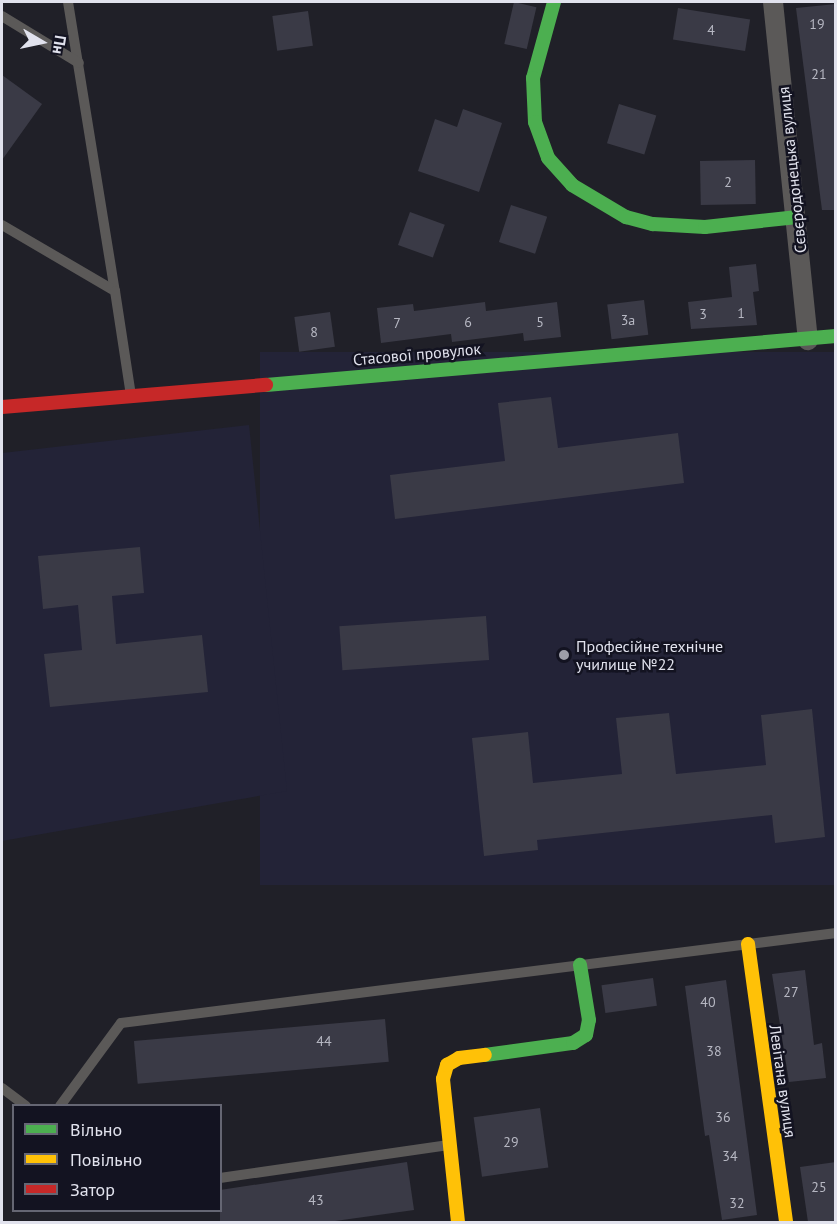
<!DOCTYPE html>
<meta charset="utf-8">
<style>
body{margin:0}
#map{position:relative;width:837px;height:1224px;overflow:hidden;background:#202028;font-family:"PT Sans",sans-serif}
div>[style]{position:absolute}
.built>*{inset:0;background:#232337;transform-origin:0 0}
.building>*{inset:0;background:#3a3a46;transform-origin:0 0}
.lane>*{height:10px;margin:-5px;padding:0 5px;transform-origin:5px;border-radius:5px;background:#5b5958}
.street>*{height:20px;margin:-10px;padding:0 10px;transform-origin:10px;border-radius:10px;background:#5b5958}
.fast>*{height:14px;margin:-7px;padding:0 7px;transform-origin:7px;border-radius:7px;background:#4caf50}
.slow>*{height:14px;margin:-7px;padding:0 7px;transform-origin:7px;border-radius:7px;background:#ffc107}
.jam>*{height:14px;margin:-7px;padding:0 7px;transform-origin:7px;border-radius:7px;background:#c62828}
.dots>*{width:16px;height:16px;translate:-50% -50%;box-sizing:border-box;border:3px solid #131321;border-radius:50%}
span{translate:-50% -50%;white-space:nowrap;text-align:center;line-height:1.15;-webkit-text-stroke:5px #131321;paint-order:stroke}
.number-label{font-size:14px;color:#b7b8c3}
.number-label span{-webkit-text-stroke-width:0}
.street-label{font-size:16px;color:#e1e2ed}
.poi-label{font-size:16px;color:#e1e2ed}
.left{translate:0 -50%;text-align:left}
.frame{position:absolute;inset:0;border:3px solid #e1e2ed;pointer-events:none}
.legend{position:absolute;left:12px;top:1104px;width:210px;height:108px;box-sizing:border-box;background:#131321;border:2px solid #656673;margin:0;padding:8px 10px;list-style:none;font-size:18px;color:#e1e2ed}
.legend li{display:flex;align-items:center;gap:12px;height:30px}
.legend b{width:30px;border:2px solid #656673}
.north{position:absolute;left:12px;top:12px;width:60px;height:60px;-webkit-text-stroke:4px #131321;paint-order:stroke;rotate:99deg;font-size:16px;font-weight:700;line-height:24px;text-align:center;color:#e1e2ed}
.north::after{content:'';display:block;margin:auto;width:21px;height:27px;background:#e1e2ed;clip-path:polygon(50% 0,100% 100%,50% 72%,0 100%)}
</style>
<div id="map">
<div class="built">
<i style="left:835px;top:352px;width:533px;height:575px;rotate:90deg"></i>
<i style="clip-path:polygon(249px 425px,287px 791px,2px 841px,2px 453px)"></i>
</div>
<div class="building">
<i style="left:514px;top:2px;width:23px;height:43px;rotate:13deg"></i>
<i style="clip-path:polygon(836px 4px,836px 210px,822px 210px,796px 8px)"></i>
<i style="left:678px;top:8px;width:73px;height:32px;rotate:9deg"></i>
<i style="left:308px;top:11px;width:35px;height:36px;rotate:82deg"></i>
<i style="clip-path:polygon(2px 75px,42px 104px,2px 160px)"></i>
<i style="left:619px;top:104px;width:39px;height:41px;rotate:17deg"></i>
<i style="clip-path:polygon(463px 109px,502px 123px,479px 192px,418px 171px,435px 119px,457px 127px)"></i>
<i style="left:755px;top:160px;width:44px;height:55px;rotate:89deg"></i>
<i style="left:511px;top:205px;width:38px;height:39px;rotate:18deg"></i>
<i style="left:410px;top:212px;width:37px;height:35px;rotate:20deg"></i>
<i style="clip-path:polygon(756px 264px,759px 291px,753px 292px,757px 325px,691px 329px,688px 302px,732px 297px,729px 267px)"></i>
<i style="left:644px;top:300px;width:35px;height:37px;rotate:83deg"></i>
<i style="clip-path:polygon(485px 302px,486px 311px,557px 302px,561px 337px,524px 341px,523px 333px,452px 342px,451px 334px,381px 343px,377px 308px,413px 304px,414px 311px)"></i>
<i style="left:330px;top:312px;width:35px;height:36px;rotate:82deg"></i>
<i style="clip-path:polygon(551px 397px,558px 448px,678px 433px,684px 483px,395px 519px,390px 475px,505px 461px,498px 403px)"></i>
<i style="clip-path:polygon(140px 547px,144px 593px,112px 596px,116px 644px,202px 635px,208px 692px,50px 707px,44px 654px,82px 650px,78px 605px,43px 609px,38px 556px)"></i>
<i style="left:486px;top:616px;width:44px;height:147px;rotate:86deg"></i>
<i style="clip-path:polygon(812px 709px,825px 837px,775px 843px,772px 815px,537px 840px,538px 850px,484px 856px,472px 738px,528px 732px,533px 783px,622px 774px,616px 718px,669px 713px,676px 774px,766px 765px,761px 715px)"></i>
<i style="clip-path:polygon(805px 970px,814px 1045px,822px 1043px,826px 1078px,789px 1082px,772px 974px)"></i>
<i style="left:653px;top:978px;width:28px;height:52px;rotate:82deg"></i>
<i style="clip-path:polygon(726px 980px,757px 1215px,722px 1220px,709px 1135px,705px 1136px,685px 986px)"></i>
<i style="left:385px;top:1019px;width:43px;height:252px;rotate:85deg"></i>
<i style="left:540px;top:1108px;width:60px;height:67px;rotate:82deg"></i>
<i style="clip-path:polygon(407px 1162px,414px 1210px,328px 1222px,220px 1222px,220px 1190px)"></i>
<i style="clip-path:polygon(836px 1162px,836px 1222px,808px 1222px,800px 1167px)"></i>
</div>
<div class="lane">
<i style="left:68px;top:2px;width:293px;rotate:80.8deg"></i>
<i style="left:2px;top:16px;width:90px;rotate:31.4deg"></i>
<i style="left:2px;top:225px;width:131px;rotate:30.3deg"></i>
<i style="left:115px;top:291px;width:106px;rotate:81.3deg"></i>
<i style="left:2px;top:1088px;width:30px;rotate:37deg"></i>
<i style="left:60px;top:1106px;width:103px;rotate:-53.7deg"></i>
<i style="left:121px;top:1023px;width:721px;rotate:-7.17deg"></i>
<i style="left:220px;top:1178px;width:231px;rotate:-8.2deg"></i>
</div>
<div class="street">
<i style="left:773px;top:2px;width:340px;rotate:84.1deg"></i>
</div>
<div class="fast">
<i style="left:554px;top:2px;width:79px;rotate:105.4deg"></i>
<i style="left:533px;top:78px;width:44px;rotate:87.4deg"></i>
<i style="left:535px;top:122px;width:38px;rotate:70deg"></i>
<i style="left:548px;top:158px;width:36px;rotate:48deg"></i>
<i style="left:572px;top:185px;width:63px;rotate:30.7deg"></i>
<i style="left:626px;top:217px;width:28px;rotate:15deg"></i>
<i style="left:653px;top:224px;width:52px;rotate:3.3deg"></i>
<i style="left:705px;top:227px;width:93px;rotate:-6.2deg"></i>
<i style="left:266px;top:385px;width:572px;rotate:-4.91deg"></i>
<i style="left:485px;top:1055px;width:89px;rotate:-7.8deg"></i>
<i style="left:573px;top:1043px;width:15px;rotate:-32deg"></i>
<i style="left:586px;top:1035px;width:15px;rotate:-79deg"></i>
<i style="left:589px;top:1020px;width:56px;rotate:-99.3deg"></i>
</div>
<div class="slow">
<i style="left:748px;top:944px;width:281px;rotate:82.2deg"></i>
<i style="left:458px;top:1222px;width:144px;rotate:-96deg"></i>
<i style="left:443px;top:1079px;width:15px;rotate:-74deg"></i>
<i style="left:447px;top:1065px;width:14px;rotate:-30deg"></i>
<i style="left:459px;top:1058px;width:26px;rotate:-7deg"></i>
</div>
<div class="jam">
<i style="left:2px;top:407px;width:265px;rotate:-4.8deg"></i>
</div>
<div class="dots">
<i style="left:564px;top:655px;background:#9d9ea8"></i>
</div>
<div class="number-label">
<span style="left:817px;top:24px">19</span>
<span style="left:711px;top:30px">4</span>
<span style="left:819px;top:74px">21</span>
<span style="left:728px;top:182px">2</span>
<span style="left:741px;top:313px">1</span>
<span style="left:703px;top:314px">3</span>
<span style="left:628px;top:320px">3а</span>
<span style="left:468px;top:322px">6</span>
<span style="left:540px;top:322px">5</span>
<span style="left:397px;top:323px">7</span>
<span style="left:314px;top:332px">8</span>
<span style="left:791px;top:992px">27</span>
<span style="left:708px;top:1002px">40</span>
<span style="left:324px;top:1041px">44</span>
<span style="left:714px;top:1051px">38</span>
<span style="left:723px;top:1117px">36</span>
<span style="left:511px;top:1142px">29</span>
<span style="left:730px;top:1156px">34</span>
<span style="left:819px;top:1187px">25</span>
<span style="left:316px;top:1200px">43</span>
<span style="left:737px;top:1203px">32</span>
</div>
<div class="street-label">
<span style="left:792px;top:170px;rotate:-96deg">Сєвєродонецька вулиця</span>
<span style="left:417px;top:354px;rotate:-5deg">Стасової провулок</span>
<span style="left:783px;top:1081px;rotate:82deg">Левітана вулиця</span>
</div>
<div class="poi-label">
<span class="left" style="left:576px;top:655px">Професійне технічне<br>училище №22</span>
</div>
<div class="frame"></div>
<ul class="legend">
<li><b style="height:8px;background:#4caf50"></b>Вільно</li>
<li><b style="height:8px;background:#ffc107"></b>Повільно</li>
<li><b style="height:8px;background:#c62828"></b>Затор</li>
</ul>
<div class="north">Пн</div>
</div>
